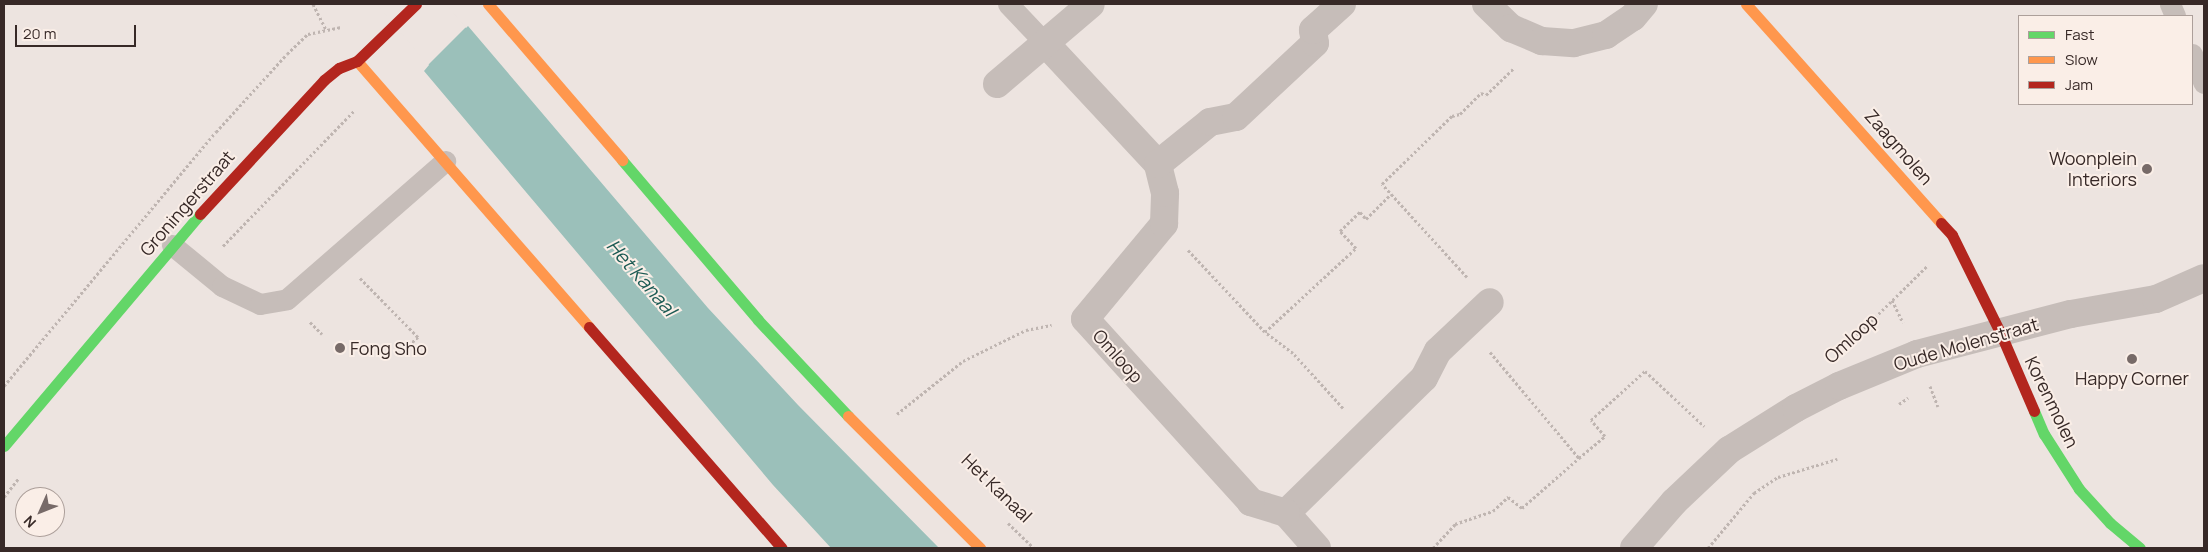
<!DOCTYPE html>
<style>
body{margin:0}
#map{position:relative;width:2208px;height:552px;overflow:hidden;background:#ede4e0;font-family:Manrope,sans-serif}
div>[style]{position:absolute}
.water>*{inset:0;background:#9bc0ba}
.pier>*{inset:0;background:#ede4e0}
.path>*{height:3px;margin-top:-1.5px;transform-origin:0;background:repeating-linear-gradient(90deg,#bfb5b1 0 2.5px,transparent 0 5px)}
.lane>*{height:21px;margin:-10.5px;padding:0 10.5px;transform-origin:10.5px;border-radius:10.5px;background:#c6bdb9}
.street>*{height:28px;margin:-14px;padding:0 14px;transform-origin:14px;border-radius:14px;background:#c6bdb9}
.fast>*{height:11px;margin:-5.5px;padding:0 5.5px;transform-origin:5.5px;border-radius:5.5px;background:#63d668}
.slow>*{height:11px;margin:-5.5px;padding:0 5.5px;transform-origin:5.5px;border-radius:5.5px;background:#ff974d}
.jam>*{height:11px;margin:-5.5px;padding:0 5.5px;transform-origin:5.5px;border-radius:5.5px;background:#b3261e}
.dots>*{width:14px;height:14px;translate:-50% -50%;box-sizing:border-box;border:2px solid #faeee7;border-radius:50%}
span{translate:-50% -50%;white-space:nowrap;text-align:center;line-height:1.15;-webkit-text-stroke:4px #faeee7;paint-order:stroke}
.street-label{font-size:18px;color:#372927}
.poi-label{font-size:18px;color:#372927}
.right{translate:-100% -50%;text-align:right}
.left{translate:0 -50%;text-align:left}
.water-label{font-size:19px;color:#1b5a53;font-style:italic}
.frame{position:absolute;inset:0;border:5px solid #372927;pointer-events:none}
.legend{position:absolute;left:2018px;top:15px;width:175px;height:90px;box-sizing:border-box;background:#faeee7;border:1px solid #ac9f9a;margin:0;padding:6px 9px;list-style:none;font-size:15px;color:#372927}
.legend li{display:flex;align-items:center;gap:10px;height:25px}
.legend b{width:25px;border:1px solid #ac9f9a}
.north{position:absolute;left:15px;top:487px;width:50px;height:50px;box-sizing:border-box;background:#faeee7;border:1px solid #ac9f9a;border-radius:50%;rotate:226deg;font-size:14px;font-weight:700;line-height:20px;text-align:center;color:#372927}
.north::after{content:'';display:block;margin:auto;width:18px;height:22px;background:#776a68;clip-path:polygon(50% 0,100% 100%,50% 72%,0 100%)}
.scale{position:absolute;left:15px;top:25px;width:121px;height:22px;box-sizing:border-box;border:2px solid #372927;border-top:0;padding-left:6px;font-size:15px;line-height:18px;white-space:nowrap;color:#372927;-webkit-text-stroke:4px #faeee7;paint-order:stroke}
</style>
<div id="map">
<div class="water">
<i style="clip-path:polygon(377px 4px,445px 4px,466px 28px,468px 26px,708px 308px,798px 405px,939px 548px,831px 548px,773px 485px,424px 71px,429px 65px)"></i>
</div>
<div class="pier">
<i style="clip-path:polygon(376px 4px,446px 4px,466px 27px,428px 65px)"></i>
</div>
<div class="path">
<i style="left:313px;top:4px;width:29px;rotate:63deg"></i>
<i style="left:223px;top:246px;width:188px;rotate:-45.9deg"></i>
<i style="left:1188px;top:250px;width:112px;rotate:46.8deg"></i>
<i style="left:1467px;top:277px;width:126px;rotate:-132.4deg"></i>
<i style="left:1382px;top:184px;width:98px;rotate:-44.2deg"></i>
<i style="left:1452px;top:116px;width:8px;rotate:-14deg"></i>
<i style="left:1460px;top:114px;width:30px;rotate:-45deg"></i>
<i style="left:1481px;top:93px;width:5px;rotate:22deg"></i>
<i style="left:1486px;top:95px;width:40px;rotate:-44deg"></i>
<i style="left:360px;top:278px;width:83px;rotate:45.5deg"></i>
<i style="left:418px;top:337px;width:13px;rotate:138deg"></i>
<i style="left:1892px;top:300px;width:25px;rotate:64deg"></i>
<i style="left:310px;top:322px;width:17px;rotate:45deg"></i>
<i style="left:1850px;top:342px;width:110px;rotate:-44.6deg"></i>
<i style="left:1490px;top:352px;width:138px;rotate:50deg"></i>
<i style="left:1579px;top:458px;width:34px;rotate:-40deg"></i>
<i style="left:1605px;top:436px;width:21px;rotate:-131deg"></i>
<i style="left:1591px;top:420px;width:73px;rotate:-42.2deg"></i>
<i style="left:1645px;top:371px;width:81px;rotate:43deg"></i>
<i style="left:4px;top:386px;width:331px;rotate:-50.2deg"></i>
<i style="left:216px;top:132px;width:105px;rotate:-47.7deg"></i>
<i style="left:287px;top:54px;width:29px;rotate:-44deg"></i>
<i style="left:308px;top:34px;width:34px;rotate:-12deg"></i>
<i style="left:1930px;top:386px;width:22px;rotate:69deg"></i>
<i style="left:1899px;top:404px;width:11px;rotate:-34deg"></i>
<i style="left:1343px;top:408px;width:74px;rotate:-132.3deg"></i>
<i style="left:1293px;top:353px;width:35px;rotate:-143deg"></i>
<i style="left:1265px;top:332px;width:124px;rotate:-42.7deg"></i>
<i style="left:1356px;top:248px;width:23px;rotate:-133deg"></i>
<i style="left:1340px;top:231px;width:28px;rotate:-44deg"></i>
<i style="left:1360px;top:212px;width:9px;rotate:49deg"></i>
<i style="left:1366px;top:219px;width:35px;rotate:-45deg"></i>
<i style="left:897px;top:414px;width:85px;rotate:-38.8deg"></i>
<i style="left:963px;top:361px;width:70px;rotate:-26.2deg"></i>
<i style="left:1026px;top:330px;width:26px;rotate:-11deg"></i>
<i style="left:4px;top:497px;width:24px;rotate:-52deg"></i>
<i style="left:1008px;top:523px;width:36px;rotate:44deg"></i>
<i style="left:1433px;top:548px;width:33px;rotate:-47deg"></i>
<i style="left:1455px;top:524px;width:40px;rotate:-18.9deg"></i>
<i style="left:1493px;top:511px;width:21px;rotate:-43deg"></i>
<i style="left:1508px;top:497px;width:18px;rotate:38deg"></i>
<i style="left:1522px;top:508px;width:76px;rotate:-41.3deg"></i>
<i style="left:1708px;top:548px;width:72px;rotate:-50.1deg"></i>
<i style="left:1754px;top:493px;width:29px;rotate:-34deg"></i>
<i style="left:1778px;top:477px;width:62px;rotate:-17deg"></i>
</div>
<div class="lane">
<i style="left:1008px;top:4px;width:55px;rotate:46.5deg"></i>
<i style="left:2170px;top:4px;width:13px;rotate:67deg"></i>
<i style="left:2192px;top:54px;width:31px;rotate:68deg"></i>
<i style="left:172px;top:245px;width:65px;rotate:39.4deg"></i>
<i style="left:222px;top:286px;width:42px;rotate:25.3deg"></i>
<i style="left:260px;top:304px;width:27px;rotate:-10deg"></i>
<i style="left:287px;top:299px;width:210px;rotate:-41.1deg"></i>
</div>
<div class="street">
<i style="left:1486px;top:4px;width:35px;rotate:44deg"></i>
<i style="left:1511px;top:28px;width:34px;rotate:23deg"></i>
<i style="left:1542px;top:41px;width:32px;rotate:4deg"></i>
<i style="left:1574px;top:43px;width:33px;rotate:-14deg"></i>
<i style="left:1606px;top:35px;width:32px;rotate:-34deg"></i>
<i style="left:1633px;top:17px;width:17px;rotate:-50deg"></i>
<i style="left:1046px;top:44px;width:164px;rotate:47deg"></i>
<i style="left:997px;top:84px;width:123px;rotate:-40.4deg"></i>
<i style="left:1286px;top:513px;width:193px;rotate:-44.4deg"></i>
<i style="left:1424px;top:378px;width:30px;rotate:-63deg"></i>
<i style="left:1438px;top:351px;width:71px;rotate:-43.3deg"></i>
<i style="left:1317px;top:548px;width:47px;rotate:-131.5deg"></i>
<i style="left:1286px;top:513px;width:37px;rotate:-163deg"></i>
<i style="left:1251px;top:502px;width:247px;rotate:-132.2deg"></i>
<i style="left:1085px;top:319px;width:124px;rotate:-50.3deg"></i>
<i style="left:1164px;top:224px;width:31px;rotate:-88deg"></i>
<i style="left:1165px;top:193px;width:30px;rotate:-104deg"></i>
<i style="left:1158px;top:164px;width:67px;rotate:-38.9deg"></i>
<i style="left:1210px;top:122px;width:26px;rotate:-11deg"></i>
<i style="left:1236px;top:117px;width:108px;rotate:-43.1deg"></i>
<i style="left:1315px;top:43px;width:13px;rotate:-99deg"></i>
<i style="left:1313px;top:30px;width:39px;rotate:-42deg"></i>
<i style="left:1634px;top:548px;width:61px;rotate:-49deg"></i>
<i style="left:1674px;top:502px;width:76px;rotate:-43.4deg"></i>
<i style="left:1729px;top:450px;width:79px;rotate:-32.1deg"></i>
<i style="left:1796px;top:408px;width:48px;rotate:-27.1deg"></i>
<i style="left:1839px;top:386px;width:84px;rotate:-22.3deg"></i>
<i style="left:1917px;top:354px;width:159px;rotate:-14.6deg"></i>
<i style="left:2071px;top:314px;width:86px;rotate:-10deg"></i>
<i style="left:2156px;top:299px;width:52px;rotate:-23.6deg"></i>
</div>
<div class="fast">
<i style="left:622px;top:160px;width:210px;rotate:49.6deg"></i>
<i style="left:758px;top:320px;width:132px;rotate:46.8deg"></i>
<i style="left:2034px;top:411px;width:25px;rotate:67deg"></i>
<i style="left:2044px;top:434px;width:65px;rotate:57.5deg"></i>
<i style="left:2079px;top:489px;width:46px;rotate:47.6deg"></i>
<i style="left:2110px;top:523px;width:39px;rotate:40deg"></i>
<i style="left:4px;top:446px;width:304px;rotate:-49.8deg"></i>
</div>
<div class="slow">
<i style="left:488px;top:4px;width:206px;rotate:49.3deg"></i>
<i style="left:1746px;top:4px;width:293px;rotate:48.3deg"></i>
<i style="left:357px;top:61px;width:353px;rotate:48.9deg"></i>
<i style="left:848px;top:416px;width:187px;rotate:45deg"></i>
</div>
<div class="jam">
<i style="left:200px;top:214px;width:183px;rotate:-47.2deg"></i>
<i style="left:324px;top:80px;width:19px;rotate:-39deg"></i>
<i style="left:339px;top:68px;width:19px;rotate:-21deg"></i>
<i style="left:357px;top:61px;width:82px;rotate:-44deg"></i>
<i style="left:1941px;top:223px;width:16px;rotate:47deg"></i>
<i style="left:1952px;top:235px;width:108px;rotate:63.7deg"></i>
<i style="left:2000px;top:332px;width:86px;rotate:66.7deg"></i>
<i style="left:589px;top:327px;width:293px;rotate:48.9deg"></i>
</div>
<div class="dots">
<i style="left:2147px;top:169px;background:#776a68"></i>
<i style="left:340px;top:348px;background:#776a68"></i>
<i style="left:2132px;top:359px;background:#776a68"></i>
</div>
<div class="street-label">
<span style="left:1899px;top:147px;rotate:49deg">Zaagmolen</span>
<span style="left:187px;top:203px;rotate:-49deg">Groningerstraat</span>
<span style="left:1851px;top:338px;rotate:-42deg">Omloop</span>
<span style="left:1966px;top:344px;rotate:-16deg">Oude Molenstraat</span>
<span style="left:1118px;top:356px;rotate:48deg">Omloop</span>
<span style="left:2052px;top:402px;rotate:64deg">Korenmolen</span>
<span style="left:997px;top:488px;rotate:44deg">Het Kanaal</span>
</div>
<div class="poi-label">
<span class="right" style="left:2137px;top:169px">Woonplein<br>Interiors</span>
<span class="left" style="left:350px;top:348px">Fong Sho</span>
<span style="left:2132px;top:378px">Happy Corner</span>
</div>
<div class="water-label">
<span style="left:641px;top:278px;rotate:49deg">Het Kanaal</span>
</div>
<div class="frame"></div>
<ul class="legend">
<li><b style="height:6px;background:#63d668"></b>Fast</li>
<li><b style="height:6px;background:#ff974d"></b>Slow</li>
<li><b style="height:6px;background:#b3261e"></b>Jam</li>
</ul>
<div class="north">N</div>
<div class="scale">20 m</div>
</div>
